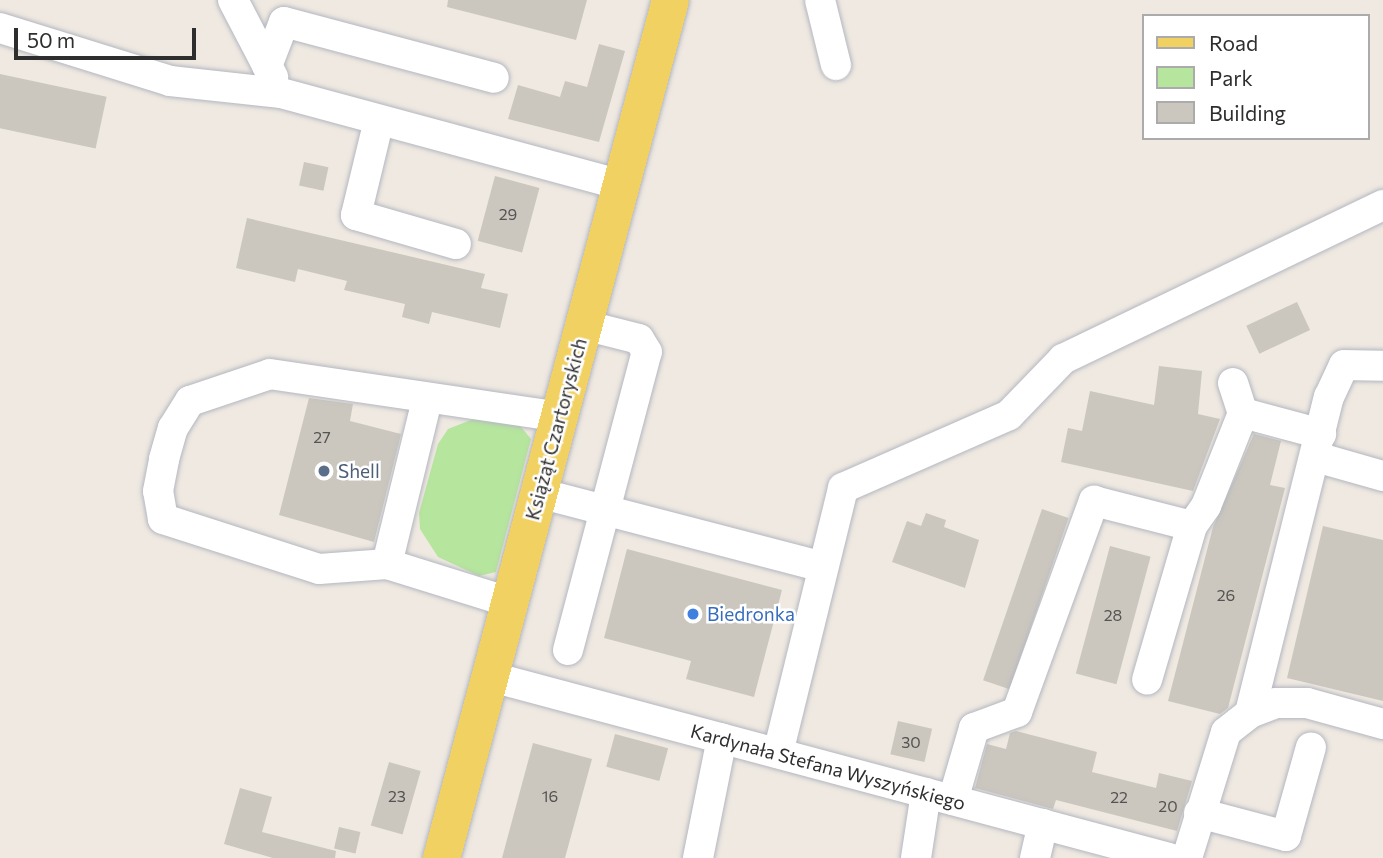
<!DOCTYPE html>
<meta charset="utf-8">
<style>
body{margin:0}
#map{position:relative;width:1383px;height:858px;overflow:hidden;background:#efe9e1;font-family:Commissioner,sans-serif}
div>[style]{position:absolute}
.green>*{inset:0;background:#b6e59e}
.building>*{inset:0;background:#cbc7bf;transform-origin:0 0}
.roads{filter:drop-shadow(0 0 2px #b4b7c1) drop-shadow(0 0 2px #b4b7c1)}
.minor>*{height:30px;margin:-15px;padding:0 15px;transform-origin:15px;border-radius:15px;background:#fff}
.major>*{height:37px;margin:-18.5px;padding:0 18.5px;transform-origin:18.5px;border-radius:18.5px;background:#f2d163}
.dots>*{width:19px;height:19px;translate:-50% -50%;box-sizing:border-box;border:4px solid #fff;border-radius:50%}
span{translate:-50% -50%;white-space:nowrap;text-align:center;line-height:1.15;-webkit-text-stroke:5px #fff;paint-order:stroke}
.number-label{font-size:16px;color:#555452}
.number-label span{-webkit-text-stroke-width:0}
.street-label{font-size:19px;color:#2e2e2e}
.service-label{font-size:19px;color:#4e5e75}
.left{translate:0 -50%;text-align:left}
.shop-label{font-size:19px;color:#366cbe}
.legend{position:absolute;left:1142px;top:14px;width:228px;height:126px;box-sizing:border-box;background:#fff;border:2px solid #ababab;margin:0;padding:9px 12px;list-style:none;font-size:21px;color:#2e2e2e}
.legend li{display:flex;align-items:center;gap:14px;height:35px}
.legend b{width:35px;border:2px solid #ababab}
.scale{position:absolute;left:14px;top:28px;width:182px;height:32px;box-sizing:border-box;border:4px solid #2e2e2e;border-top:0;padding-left:9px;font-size:21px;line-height:24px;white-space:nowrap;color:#2e2e2e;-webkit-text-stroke:5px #fff;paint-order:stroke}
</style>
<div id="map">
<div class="green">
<i style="clip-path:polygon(481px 416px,517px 422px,531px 439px,496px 572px,479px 576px,438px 557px,420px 529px,419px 513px,438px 444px,448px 429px)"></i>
</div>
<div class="building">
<i style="clip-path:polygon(448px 0,587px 0,576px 40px,447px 7px)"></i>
<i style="clip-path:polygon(599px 44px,625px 51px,599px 142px,508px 119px,518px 85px,560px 97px,565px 81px,587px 87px)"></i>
<i style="left:0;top:74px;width:109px;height:53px;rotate:12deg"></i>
<i style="left:304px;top:162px;width:25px;height:24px;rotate:12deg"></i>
<i style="left:495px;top:176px;width:46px;height:67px;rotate:15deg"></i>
<i style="clip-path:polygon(247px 218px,485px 274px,481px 288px,508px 294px,500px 328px,432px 312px,429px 324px,402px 317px,405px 304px,344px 290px,347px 281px,298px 269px,295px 282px,236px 268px)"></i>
<i style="left:1297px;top:302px;width:31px;height:56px;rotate:65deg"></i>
<i style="clip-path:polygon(1159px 366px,1202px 371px,1198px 414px,1220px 419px,1193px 491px,1061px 462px,1068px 428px,1082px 431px,1090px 391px,1154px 405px)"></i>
<i style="clip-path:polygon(309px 398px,353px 404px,350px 421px,401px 434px,374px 542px,279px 515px)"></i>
<i style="clip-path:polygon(1254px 434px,1281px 441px,1270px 485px,1285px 488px,1228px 708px,1220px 714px,1168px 701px,1213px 527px)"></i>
<i style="left:1042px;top:509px;width:28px;height:181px;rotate:19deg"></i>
<i style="clip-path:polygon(926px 513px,946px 520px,944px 527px,979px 540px,965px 588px,892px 562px,907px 521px,921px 526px)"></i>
<i style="clip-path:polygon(1323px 526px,1383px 540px,1383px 701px,1287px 678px)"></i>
<i style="left:1110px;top:546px;width:42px;height:132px;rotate:15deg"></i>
<i style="clip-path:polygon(627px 549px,782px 590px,754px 697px,686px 679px,691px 661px,604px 638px)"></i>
<i style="left:898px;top:721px;width:35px;height:34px;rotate:13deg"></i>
<i style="clip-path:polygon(1016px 731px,1097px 752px,1092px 772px,1156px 788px,1159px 773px,1192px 781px,1177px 831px,1056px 800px,1053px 809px,975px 788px,987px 744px,1006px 749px,1010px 733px)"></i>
<i style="left:615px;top:734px;width:55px;height:34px;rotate:15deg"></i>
<i style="clip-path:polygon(533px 743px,592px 759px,565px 858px,502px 858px)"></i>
<i style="left:389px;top:762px;width:33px;height:66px;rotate:16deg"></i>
<i style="clip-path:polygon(240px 788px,272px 797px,262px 832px,336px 851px,335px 858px,273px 858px,224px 844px)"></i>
<i style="left:339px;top:827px;width:22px;height:22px;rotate:13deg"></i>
</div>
<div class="roads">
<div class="minor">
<i style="left:233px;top:0;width:87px;rotate:62.5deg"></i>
<i style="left:820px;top:0;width:67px;rotate:76.2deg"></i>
<i style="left:0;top:28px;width:178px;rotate:17.3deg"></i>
<i style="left:170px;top:81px;width:112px;rotate:6.2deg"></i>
<i style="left:281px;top:93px;width:352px;rotate:15.1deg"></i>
<i style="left:267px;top:66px;width:47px;rotate:-68.9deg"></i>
<i style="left:284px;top:22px;width:217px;rotate:14.9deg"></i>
<i style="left:379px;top:120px;width:98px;rotate:103.6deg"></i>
<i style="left:356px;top:215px;width:104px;rotate:16.2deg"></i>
<i style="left:1233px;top:383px;width:32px;rotate:72deg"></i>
<i style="left:1243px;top:413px;width:81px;rotate:15.1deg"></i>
<i style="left:1316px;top:457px;width:70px;rotate:15.8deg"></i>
<i style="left:539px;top:493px;width:293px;rotate:14.6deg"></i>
<i style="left:1192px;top:526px;width:24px;rotate:-55deg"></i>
<i style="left:1206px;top:506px;width:100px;rotate:-68.3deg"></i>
<i style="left:387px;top:564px;width:169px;rotate:-76.3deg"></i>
<i style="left:509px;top:602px;width:128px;rotate:-162.7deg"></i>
<i style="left:387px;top:564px;width:68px;rotate:175.8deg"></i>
<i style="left:319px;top:569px;width:164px;rotate:-162.2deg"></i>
<i style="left:163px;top:519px;width:28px;rotate:-100deg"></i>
<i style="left:158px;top:491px;width:33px;rotate:-79deg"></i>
<i style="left:164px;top:459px;width:32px;rotate:-74deg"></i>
<i style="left:173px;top:428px;width:32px;rotate:-58deg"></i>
<i style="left:190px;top:401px;width:84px;rotate:-18.6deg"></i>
<i style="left:270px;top:374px;width:293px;rotate:8.4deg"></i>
<i style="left:568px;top:650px;width:308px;rotate:-75.2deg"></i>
<i style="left:647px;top:352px;width:15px;rotate:-122deg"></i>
<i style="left:639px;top:339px;width:57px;rotate:-165.7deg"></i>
<i style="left:488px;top:676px;width:705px;rotate:14.96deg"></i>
<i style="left:1250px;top:713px;width:326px;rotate:-76deg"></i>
<i style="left:1329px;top:397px;width:35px;rotate:-65deg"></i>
<i style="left:1344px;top:365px;width:39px;rotate:1deg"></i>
<i style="left:778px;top:753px;width:273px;rotate:-76.2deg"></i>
<i style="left:843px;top:488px;width:181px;rotate:-23.7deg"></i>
<i style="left:1009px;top:415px;width:78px;rotate:-46deg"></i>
<i style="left:1063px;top:359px;width:355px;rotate:-25.7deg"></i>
<i style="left:953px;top:800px;width:75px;rotate:-73.7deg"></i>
<i style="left:974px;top:728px;width:46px;rotate:-20.4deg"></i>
<i style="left:1017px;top:712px;width:225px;rotate:-70deg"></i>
<i style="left:1094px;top:501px;width:101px;rotate:14.3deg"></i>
<i style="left:1192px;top:526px;width:160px;rotate:106.3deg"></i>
<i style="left:1199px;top:813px;width:90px;rotate:14.8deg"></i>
<i style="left:1286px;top:836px;width:92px;rotate:-74.3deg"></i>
<i style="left:698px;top:858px;width:122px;rotate:-78.7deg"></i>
<i style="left:916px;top:858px;width:66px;rotate:-81.3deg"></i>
<i style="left:1035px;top:858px;width:35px;rotate:-77deg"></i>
<i style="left:1187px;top:858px;width:132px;rotate:-72.8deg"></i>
<i style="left:1226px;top:732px;width:31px;rotate:-38deg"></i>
<i style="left:1250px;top:713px;width:28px;rotate:-21deg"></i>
<i style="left:1276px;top:703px;width:31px"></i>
<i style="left:1307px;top:703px;width:79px;rotate:15.4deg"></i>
</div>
<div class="major">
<i style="left:441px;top:858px;width:888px;rotate:-75.06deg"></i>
</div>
</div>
<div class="dots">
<i style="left:324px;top:471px;background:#5c6f8a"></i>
<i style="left:693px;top:614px;background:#3f7fe0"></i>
</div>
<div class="number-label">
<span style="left:508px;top:214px">29</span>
<span style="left:322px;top:437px">27</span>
<span style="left:1226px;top:595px">26</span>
<span style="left:1113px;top:615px">28</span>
<span style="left:911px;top:742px">30</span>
<span style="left:397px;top:796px">23</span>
<span style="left:550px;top:796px">16</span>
<span style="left:1119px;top:797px">22</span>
<span style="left:1168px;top:806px">20</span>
</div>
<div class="street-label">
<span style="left:556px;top:429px;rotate:-75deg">Książąt Czartoryskich</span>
<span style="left:828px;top:767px;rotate:15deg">Kardynała Stefana Wyszyńskiego</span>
</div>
<div class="service-label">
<span class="left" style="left:338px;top:471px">Shell</span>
</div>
<div class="shop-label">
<span class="left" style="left:707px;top:614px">Biedronka</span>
</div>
<ul class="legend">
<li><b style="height:9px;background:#f2d163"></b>Road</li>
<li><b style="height:19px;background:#b6e59e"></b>Park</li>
<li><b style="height:19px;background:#cbc7bf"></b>Building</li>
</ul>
<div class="scale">50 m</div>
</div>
